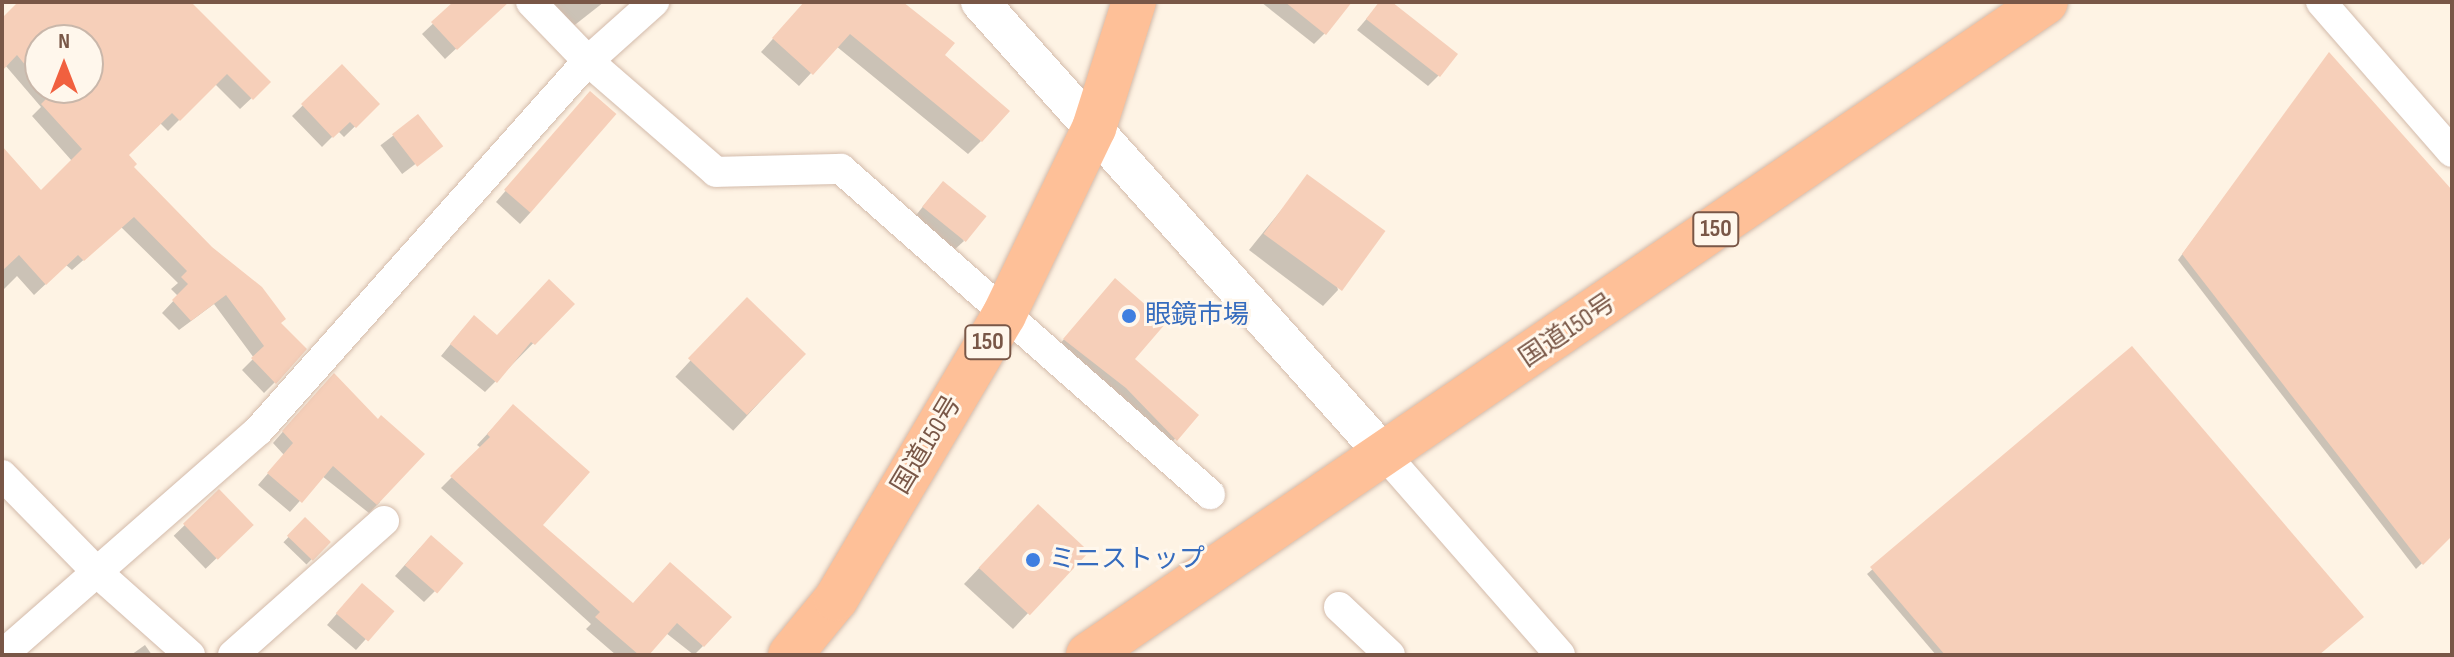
<!DOCTYPE html>
<meta charset="utf-8">
<style>
body{margin:0}
#map{position:relative;width:2454px;height:657px;overflow:hidden;background:#fef3e4;font-family:"Sofia Sans Condensed","Noto Sans JP",sans-serif}
div>[style]{position:absolute}
.shadow>*{inset:0;background:#0003;transform-origin:0 0}
.building>*{inset:0;background:#f6cfb9;transform-origin:0 0}
.roads{filter:drop-shadow(0 0 2px #d3bbab) drop-shadow(0 0 2px #d3bbab)}
.minor>*{height:30px;margin:-15px;padding:0 15px;transform-origin:15px;border-radius:15px;background:#fff}
.tertiary>*{height:38px;margin:-19px;padding:0 19px;transform-origin:19px;border-radius:19px;background:#fff}
.trunk>*{height:44px;margin:-22px;padding:0 22px;transform-origin:22px;border-radius:22px;background:#fec098}
.dots>*{width:22px;height:22px;translate:-50% -50%;box-sizing:border-box;border:4px solid #fff7ec;border-radius:50%}
span{translate:-50% -50%;white-space:nowrap;text-align:center;line-height:1.15;-webkit-text-stroke:6px #fff7ec;paint-order:stroke}
.shield-label span{padding:2px 6px;background:#fff7ec;border:2px solid;border-radius:6px;-webkit-text-stroke-width:0}
.shield-label{font-size:24px;color:#795747;font-weight:700}
.shop-label{font-size:26px;color:#366cbe}
.left{translate:0 -50%;text-align:left}
.street-label{font-size:26px;color:#795747}
.frame{position:absolute;inset:0;border:4px solid #795747;pointer-events:none}
.north{position:absolute;left:24px;top:24px;width:80px;height:80px;box-sizing:border-box;background:#fff7ec;border:2px solid #c9b7aa;border-radius:50%;rotate:0deg;font-size:22px;font-weight:700;line-height:32px;text-align:center;color:#795747}
.north::after{content:'';display:block;margin:auto;width:28px;height:36px;background:#f1603f;clip-path:polygon(50% 0,100% 100%,50% 72%,0 100%)}
</style>
<div id="map">
<div class="shadow">
<i style="clip-path:polygon(evenodd,20px 2px,189px 2px,269px 82px,240px 109px,215px 84px,168px 131px,160px 123px,126px 156px,131px 167px,279px 323px,275px 382px,264px 393px,242px 370px,254px 358px,214px 304px,179px 330px,162px 313px,178px 296px,171px 289px,178px 283px,121px 227px,72px 270px,66px 265px,34px 295px,17px 276px,2px 291px,2px 156px,43px 196px,72px 161px,32px 116px,41px 107px,5px 65px,2px 68px,2px 20px,20px 2px,40px 40px,88px 40px,88px 88px,40px 88px,40px 40px)"></i>
<i style="clip-path:polygon(456px 2px,506px 2px,445px 59px,422px 34px)"></i>
<i style="clip-path:polygon(530px 2px,604px 2px,562px 35px)"></i>
<i style="clip-path:polygon(806px 2px,900px 2px,942px 56px,981px 141px,968px 154px,836px 46px,799px 86px,761px 52px)"></i>
<i style="clip-path:polygon(1261px 2px,1328px 2px,1325px 33px,1314px 44px)"></i>
<i style="clip-path:polygon(1381px 2px,1389px 2px,1439px 75px,1428px 86px,1357px 30px)"></i>
<i style="clip-path:polygon(2325px 60px,2452px 193px,2452px 534px,2416px 569px,2178px 260px)"></i>
<i style="clip-path:polygon(342px 67px,378px 104px,344px 137px,338px 131px,322px 147px,292px 116px)"></i>
<i style="clip-path:polygon(580px 104px,530px 213px,520px 224px,496px 202px)"></i>
<i style="left:418px;top:117px;width:36px;height:47px;rotate:53deg"></i>
<i style="clip-path:polygon(1308px 177px,1338px 290px,1323px 306px,1249px 250px)"></i>
<i style="clip-path:polygon(933px 194px,964px 241px,953px 251px,913px 219px)"></i>
<i style="clip-path:polygon(1104px 292px,1132px 359px,1196px 415px,1165px 450px,1054px 351px)"></i>
<i style="left:747px;top:300px;width:79px;height:105px;rotate:43deg"></i>
<i style="clip-path:polygon(572px 304px,485px 392px,441px 356px,463px 329px,497px 337px)"></i>
<i style="clip-path:polygon(2132px 349px,2317px 655px,1936px 655px,1867px 574px)"></i>
<i style="clip-path:polygon(323px 386px,380px 502px,369px 513px,322px 476px,290px 512px,258px 485px,284px 455px,273px 443px)"></i>
<i style="clip-path:polygon(503px 417px,540px 525px,632px 605px,659px 575px,703px 646px,694px 655px,666px 633px,647px 655px,616px 655px,586px 629px,591px 624px,441px 488px,481px 448px,477px 445px)"></i>
<i style="left:219px;top:492px;width:46px;height:63px;rotate:46deg"></i>
<i style="left:305px;top:520px;width:32px;height:31px;rotate:44deg"></i>
<i style="clip-path:polygon(1023px 522px,1086px 552px,1013px 629px,964px 584px)"></i>
<i style="clip-path:polygon(420px 548px,435px 591px,424px 602px,395px 576px)"></i>
<i style="clip-path:polygon(352px 596px,391px 611px,356px 650px,327px 625px)"></i>
<i style="clip-path:polygon(145px 645px,152px 655px,131px 655px)"></i>
</div>
<div class="building">
<i style="clip-path:polygon(18px 2px,191px 2px,271px 82px,253px 100px,227px 74px,180px 121px,172px 113px,129px 155px,137px 164px,134px 167px,212px 247px,262px 287px,286px 319px,281px 323px,307px 349px,276px 384px,251px 358px,264px 346px,226px 295px,191px 321px,172px 300px,188px 284px,181px 277px,187px 271px,134px 217px,84px 261px,78px 255px,46px 285px,19px 255px,2px 271px,2px 146px,41px 190px,82px 149px,41px 104px,50px 95px,44px 88px,88px 88px,88px 40px,40px 40px,40px 83px,17px 55px,2px 71px,2px 18px)"></i>
<i style="clip-path:polygon(453px 2px,509px 2px,457px 50px,431px 22px)"></i>
<i style="clip-path:polygon(804px 2px,903px 2px,955px 43px,945px 55px,1010px 111px,982px 142px,850px 34px,813px 75px,772px 38px)"></i>
<i style="clip-path:polygon(1285px 2px,1352px 2px,1326px 35px)"></i>
<i style="clip-path:polygon(1379px 2px,1392px 2px,1458px 54px,1440px 77px,1366px 19px)"></i>
<i style="clip-path:polygon(2329px 52px,2452px 190px,2452px 536px,2423px 565px,2182px 254px)"></i>
<i style="clip-path:polygon(342px 64px,380px 104px,356px 128px,350px 122px,333px 138px,301px 104px)"></i>
<i style="left:590px;top:91px;width:35px;height:131px;rotate:41deg"></i>
<i style="left:418px;top:114px;width:41px;height:33px;rotate:52deg"></i>
<i style="left:1307px;top:174px;width:97px;height:74px;rotate:36deg"></i>
<i style="left:943px;top:181px;width:56px;height:33px;rotate:39deg"></i>
<i style="clip-path:polygon(1115px 278px,1166px 323px,1135px 359px,1199px 415px,1177px 441px,1126px 388px,1063px 339px)"></i>
<i style="clip-path:polygon(549px 279px,575px 304px,535px 345px,531px 342px,497px 383px,450px 344px,474px 315px,497px 335px)"></i>
<i style="left:747px;top:297px;width:82px;height:85px;rotate:44deg"></i>
<i style="clip-path:polygon(2132px 346px,2364px 617px,2319px 655px,1945px 655px,1870px 567px)"></i>
<i style="clip-path:polygon(334px 373px,378px 419px,381px 415px,425px 454px,377px 505px,333px 466px,302px 503px,267px 473px,293px 443px,282px 431px)"></i>
<i style="clip-path:polygon(513px 404px,590px 472px,543px 525px,633px 603px,670px 562px,732px 617px,704px 647px,677px 623px,649px 655px,639px 655px,595px 617px,600px 612px,450px 476px,490px 437px,487px 434px)"></i>
<i style="left:219px;top:489px;width:50px;height:50px;rotate:46deg"></i>
<i style="left:1038px;top:504px;width:70px;height:87px;rotate:43deg"></i>
<i style="left:305px;top:517px;width:36px;height:26px;rotate:44deg"></i>
<i style="left:431px;top:535px;width:43px;height:40px;rotate:41deg"></i>
<i style="left:362px;top:583px;width:43px;height:40px;rotate:41deg"></i>
</div>
<div class="roads">
<div class="minor">
<i style="left:531px;top:2px;width:82px;rotate:46deg"></i>
<i style="left:588px;top:61px;width:169px;rotate:40.9deg"></i>
<i style="left:716px;top:172px;width:125px;rotate:-1.4deg"></i>
<i style="left:841px;top:169px;width:492px;rotate:41.4deg"></i>
<i style="left:2321px;top:2px;width:199px;rotate:48.9deg"></i>
<i style="left:1386px;top:456px;width:264px;rotate:48.8deg"></i>
<i style="left:2px;top:475px;width:139px;rotate:45.6deg"></i>
<i style="left:99px;top:574px;width:122px;rotate:41.7deg"></i>
<i style="left:1339px;top:607px;width:70px;rotate:43.3deg"></i>
<i style="left:2px;top:655px;width:340px;rotate:-41.2deg"></i>
<i style="left:258px;top:431px;width:496px;rotate:-48.3deg"></i>
<i style="left:588px;top:61px;width:89px;rotate:-41.8deg"></i>
<i style="left:233px;top:655px;width:202px;rotate:-41.6deg"></i>
</div>
<div class="tertiary">
<i style="left:980px;top:2px;width:609px;rotate:48.19deg"></i>
</div>
<div class="trunk">
<i style="left:790px;top:655px;width:72px;rotate:-50.6deg"></i>
<i style="left:836px;top:599px;width:330px;rotate:-59.4deg"></i>
<i style="left:1004px;top:315px;width:208px;rotate:-64.3deg"></i>
<i style="left:1094px;top:128px;width:132px;rotate:-72.4deg"></i>
<i style="left:1088px;top:655px;width:1159px;rotate:-34.28deg"></i>
</div>
</div>
<div class="dots">
<i style="left:1129px;top:316px;background:#3f7fe0"></i>
<i style="left:1033px;top:560px;background:#3f7fe0"></i>
</div>
<div class="shield-label">
<span style="left:1716px;top:229px">150</span>
<span style="left:988px;top:342px">150</span>
</div>
<div class="shop-label">
<span class="left" style="left:1145px;top:316px">眼鏡市場</span>
<span class="left" style="left:1049px;top:560px">ミニストップ</span>
</div>
<div class="street-label">
<span style="left:1568px;top:331px;rotate:-34deg">国道150号</span>
<span style="left:927px;top:445px;rotate:-59deg">国道150号</span>
</div>
<div class="frame"></div>
<div class="north">N</div>
</div>
